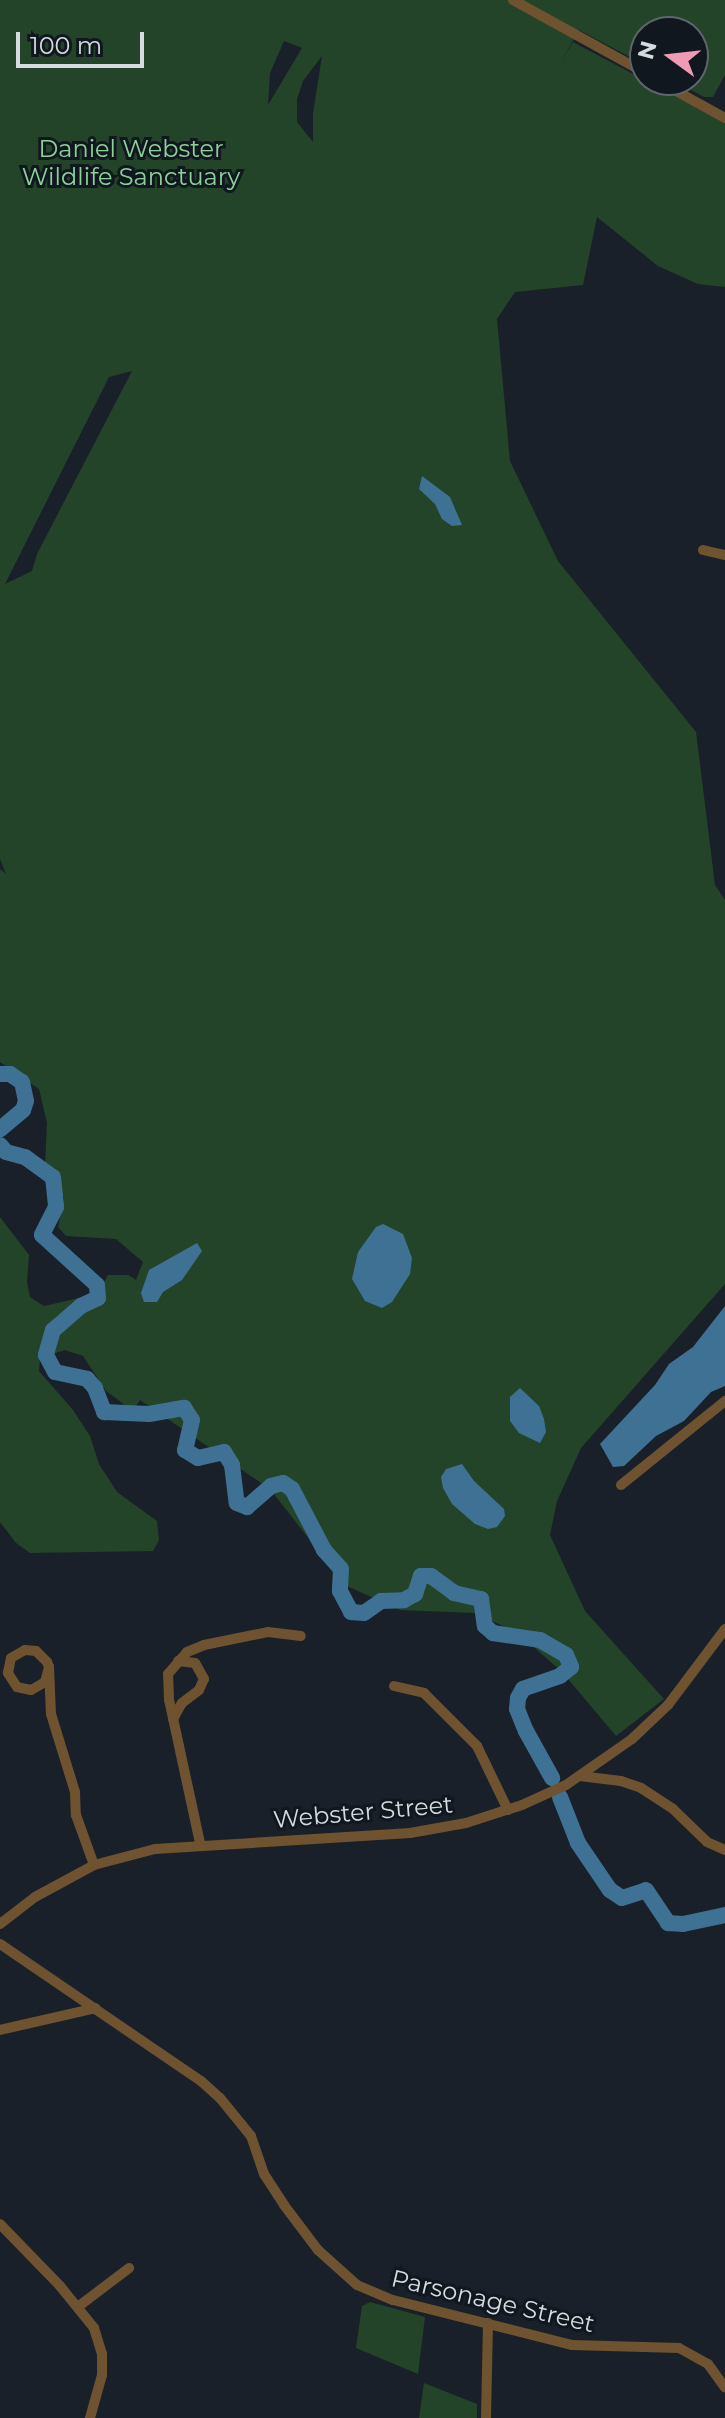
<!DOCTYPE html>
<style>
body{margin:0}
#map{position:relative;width:725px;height:2418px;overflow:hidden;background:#192029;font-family:Montserrat,sans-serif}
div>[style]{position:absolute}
.green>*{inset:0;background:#234429}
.water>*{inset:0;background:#3f7195}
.river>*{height:16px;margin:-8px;padding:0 8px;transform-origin:8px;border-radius:8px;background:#3f7195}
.minor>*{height:10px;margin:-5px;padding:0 5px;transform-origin:5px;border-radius:5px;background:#6f5330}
span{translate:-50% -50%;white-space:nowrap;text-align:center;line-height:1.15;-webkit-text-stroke:6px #10171f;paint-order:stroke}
.park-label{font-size:24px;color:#8cd297}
.street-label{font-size:24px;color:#d6dbe0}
.north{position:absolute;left:629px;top:16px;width:80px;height:80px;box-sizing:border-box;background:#10171f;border:2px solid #5f656c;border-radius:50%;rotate:285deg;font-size:22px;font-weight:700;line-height:32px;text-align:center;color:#d6dbe0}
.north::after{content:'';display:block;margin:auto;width:28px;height:36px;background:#f09ab5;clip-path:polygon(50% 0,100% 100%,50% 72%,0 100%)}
.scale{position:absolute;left:16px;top:32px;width:128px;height:36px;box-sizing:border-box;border:4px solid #d6dbe0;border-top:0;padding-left:10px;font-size:24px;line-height:28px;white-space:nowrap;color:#d6dbe0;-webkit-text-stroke:6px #10171f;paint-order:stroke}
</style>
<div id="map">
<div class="green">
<i style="clip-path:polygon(evenodd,0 0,725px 0,725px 75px,713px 97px,704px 97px,673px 80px,693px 80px,693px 32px,645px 32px,645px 65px,579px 30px,561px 62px,573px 42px,725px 123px,725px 287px,698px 284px,658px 266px,597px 217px,583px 285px,515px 292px,497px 319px,510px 461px,558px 561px,696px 732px,715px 885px,725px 900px,725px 1284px,581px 1448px,557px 1501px,550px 1535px,585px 1611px,664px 1699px,616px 1736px,563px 1673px,517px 1632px,474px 1613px,400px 1610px,345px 1585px,270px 1489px,140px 1400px,134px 1409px,125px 1405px,106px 1391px,83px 1356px,65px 1350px,40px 1358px,39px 1371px,73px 1410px,90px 1436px,99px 1464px,117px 1492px,157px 1521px,159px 1540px,153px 1551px,30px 1553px,16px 1543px,0 1522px,0 1217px,29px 1255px,27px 1282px,30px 1297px,44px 1306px,97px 1294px,108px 1275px,128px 1275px,136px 1280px,143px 1262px,116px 1239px,66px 1236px,58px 1227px,64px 1198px,45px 1164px,47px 1123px,39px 1089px,0 1062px,0 869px,6px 874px,0 859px,0 0,284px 41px,302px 48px,268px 105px,270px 73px,284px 41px,0 0,322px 56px,313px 113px,313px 142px,297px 122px,297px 99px,303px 81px,322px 56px,0 0,132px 371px,37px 554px,32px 571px,5px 584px,109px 377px,132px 371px)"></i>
<i style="clip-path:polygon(370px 2302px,425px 2317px,418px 2374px,356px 2348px,362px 2306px)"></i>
<i style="clip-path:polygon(424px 2383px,477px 2404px,477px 2418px,419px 2418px)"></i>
</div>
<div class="water">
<i style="clip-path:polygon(422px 476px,450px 497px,462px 525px,452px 526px,442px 519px,435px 504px,419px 489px)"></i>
<i style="clip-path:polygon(383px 1224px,403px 1234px,412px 1258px,410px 1274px,392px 1302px,382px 1308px,365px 1301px,352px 1279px,358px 1252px,376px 1227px)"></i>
<i style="clip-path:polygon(197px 1243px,202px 1251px,182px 1280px,163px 1292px,157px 1302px,144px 1302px,141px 1293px,149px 1270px)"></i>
<i style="clip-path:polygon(725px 1306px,725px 1386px,711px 1392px,684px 1421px,656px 1436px,624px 1466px,613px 1467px,600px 1444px,655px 1385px,669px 1364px,693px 1347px)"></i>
<i style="clip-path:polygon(520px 1388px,539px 1406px,544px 1419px,546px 1432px,540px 1443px,519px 1433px,510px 1421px,510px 1397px)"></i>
<i style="clip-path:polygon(462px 1464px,474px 1481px,504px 1509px,505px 1516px,497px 1527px,488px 1529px,475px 1524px,452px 1504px,443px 1488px,441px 1477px,446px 1469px)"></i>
</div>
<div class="river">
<i style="left:0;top:1074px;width:10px"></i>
<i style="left:10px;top:1074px;width:14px;rotate:34deg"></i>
<i style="left:22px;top:1082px;width:19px;rotate:78deg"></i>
<i style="left:26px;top:1101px;width:9px;rotate:108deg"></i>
<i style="left:23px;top:1110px;width:30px;rotate:140deg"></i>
<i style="left:0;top:1145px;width:9px;rotate:49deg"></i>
<i style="left:6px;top:1152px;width:20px;rotate:15deg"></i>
<i style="left:25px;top:1157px;width:34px;rotate:36deg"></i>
<i style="left:53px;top:1177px;width:30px;rotate:84deg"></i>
<i style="left:56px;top:1207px;width:31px;rotate:117deg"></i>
<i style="left:42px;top:1235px;width:74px;rotate:42.3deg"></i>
<i style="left:97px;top:1285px;width:13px;rotate:86deg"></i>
<i style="left:98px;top:1298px;width:19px;rotate:155deg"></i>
<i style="left:81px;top:1306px;width:37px;rotate:139deg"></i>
<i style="left:53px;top:1330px;width:26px;rotate:106deg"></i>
<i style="left:46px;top:1355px;width:19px;rotate:62deg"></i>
<i style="left:55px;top:1372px;width:33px;rotate:12deg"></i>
<i style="left:87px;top:1379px;width:12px;rotate:48deg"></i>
<i style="left:95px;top:1388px;width:26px;rotate:69deg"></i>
<i style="left:104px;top:1412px;width:45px;rotate:2.5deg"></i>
<i style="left:149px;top:1414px;width:36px;rotate:-10deg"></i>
<i style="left:184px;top:1408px;width:14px;rotate:56deg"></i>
<i style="left:192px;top:1420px;width:31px;rotate:103deg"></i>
<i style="left:185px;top:1450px;width:15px;rotate:32deg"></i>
<i style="left:198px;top:1458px;width:27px;rotate:-13deg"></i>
<i style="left:224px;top:1452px;width:15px;rotate:58deg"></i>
<i style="left:232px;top:1465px;width:38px;rotate:83deg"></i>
<i style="left:237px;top:1503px;width:11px;rotate:22deg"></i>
<i style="left:247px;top:1507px;width:32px;rotate:-41deg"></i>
<i style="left:271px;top:1486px;width:12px;rotate:-14deg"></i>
<i style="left:283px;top:1483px;width:11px;rotate:34deg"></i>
<i style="left:292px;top:1489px;width:69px;rotate:62.3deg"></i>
<i style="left:324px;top:1550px;width:25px;rotate:48deg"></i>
<i style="left:341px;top:1569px;width:22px;rotate:93deg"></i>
<i style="left:340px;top:1591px;width:24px;rotate:62deg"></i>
<i style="left:351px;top:1612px;width:13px;rotate:4deg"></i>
<i style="left:364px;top:1613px;width:21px;rotate:-35deg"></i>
<i style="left:381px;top:1601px;width:23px;rotate:-2deg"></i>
<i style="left:404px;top:1600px;width:13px;rotate:-29deg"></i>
<i style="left:415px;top:1594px;width:19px;rotate:-72deg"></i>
<i style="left:421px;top:1576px;width:10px"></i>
<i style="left:431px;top:1576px;width:29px;rotate:36deg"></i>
<i style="left:454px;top:1593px;width:28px;rotate:13deg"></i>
<i style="left:481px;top:1599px;width:27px;rotate:82deg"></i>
<i style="left:485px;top:1626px;width:11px;rotate:41deg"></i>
<i style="left:493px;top:1633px;width:48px;rotate:8.5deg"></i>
<i style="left:540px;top:1640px;width:30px;rotate:30deg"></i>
<i style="left:566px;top:1655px;width:13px;rotate:67deg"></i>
<i style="left:571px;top:1667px;width:14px;rotate:141deg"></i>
<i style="left:560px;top:1676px;width:39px;rotate:161deg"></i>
<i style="left:523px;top:1689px;width:10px;rotate:119deg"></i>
<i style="left:518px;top:1698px;width:11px;rotate:95deg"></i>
<i style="left:517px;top:1709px;width:24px;rotate:68deg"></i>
<i style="left:526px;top:1731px;width:54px;rotate:61deg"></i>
<i style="left:560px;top:1797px;width:49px;rotate:68.6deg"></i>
<i style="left:578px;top:1843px;width:57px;rotate:55.8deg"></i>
<i style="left:610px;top:1890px;width:14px;rotate:34deg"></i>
<i style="left:622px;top:1898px;width:25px;rotate:-18deg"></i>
<i style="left:646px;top:1890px;width:40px;rotate:56deg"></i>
<i style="left:668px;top:1923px;width:15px;rotate:4deg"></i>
<i style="left:683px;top:1924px;width:43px;rotate:-12.1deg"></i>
</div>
<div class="minor">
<i style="left:513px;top:0;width:151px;rotate:28.9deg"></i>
<i style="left:656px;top:80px;width:79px;rotate:28.8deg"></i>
<i style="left:703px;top:550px;width:23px;rotate:13deg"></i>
<i style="left:621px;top:1485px;width:134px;rotate:-38.9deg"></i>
<i style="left:49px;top:1667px;width:16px;rotate:105deg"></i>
<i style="left:45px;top:1682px;width:16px;rotate:150deg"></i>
<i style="left:31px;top:1690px;width:14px;rotate:-168deg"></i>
<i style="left:17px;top:1687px;width:17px;rotate:-123deg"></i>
<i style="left:8px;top:1673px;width:15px;rotate:-79deg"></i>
<i style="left:11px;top:1658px;width:16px;rotate:-30deg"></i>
<i style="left:25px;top:1650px;width:11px;rotate:5deg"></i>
<i style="left:36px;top:1651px;width:16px;rotate:45deg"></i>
<i style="left:47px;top:1662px;width:5px;rotate:68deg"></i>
<i style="left:49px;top:1667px;width:47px;rotate:87.6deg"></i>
<i style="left:51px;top:1714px;width:82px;rotate:72.9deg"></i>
<i style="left:75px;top:1792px;width:23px;rotate:88deg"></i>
<i style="left:76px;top:1815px;width:53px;rotate:70.2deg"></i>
<i style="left:394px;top:1686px;width:31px;rotate:13deg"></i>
<i style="left:424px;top:1693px;width:75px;rotate:45deg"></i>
<i style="left:477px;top:1746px;width:71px;rotate:64.2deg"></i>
<i style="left:173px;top:1719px;width:18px;rotate:-61deg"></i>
<i style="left:182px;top:1703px;width:21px;rotate:-37deg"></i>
<i style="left:199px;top:1690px;width:12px;rotate:-66deg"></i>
<i style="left:204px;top:1679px;width:18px;rotate:-119deg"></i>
<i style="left:195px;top:1663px;width:17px;rotate:-173deg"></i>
<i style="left:580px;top:1776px;width:41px;rotate:7deg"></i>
<i style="left:621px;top:1781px;width:21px;rotate:19deg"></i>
<i style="left:641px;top:1788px;width:38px;rotate:33deg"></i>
<i style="left:673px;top:1809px;width:47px;rotate:44.1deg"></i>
<i style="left:707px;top:1842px;width:20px;rotate:24deg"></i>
<i style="left:200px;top:1843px;width:146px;rotate:-102.2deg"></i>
<i style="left:169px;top:1700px;width:26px;rotate:-92deg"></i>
<i style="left:168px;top:1674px;width:29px;rotate:-49deg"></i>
<i style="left:187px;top:1652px;width:18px;rotate:-22deg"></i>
<i style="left:204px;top:1645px;width:65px;rotate:-11.5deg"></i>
<i style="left:268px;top:1632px;width:33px;rotate:7deg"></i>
<i style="left:0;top:1924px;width:44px;rotate:-37.6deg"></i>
<i style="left:35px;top:1897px;width:67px;rotate:-28.5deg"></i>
<i style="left:94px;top:1865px;width:63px;rotate:-14.7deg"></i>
<i style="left:155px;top:1849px;width:256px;rotate:-3.6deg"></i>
<i style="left:410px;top:1833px;width:57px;rotate:-10.1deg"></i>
<i style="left:466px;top:1823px;width:59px;rotate:-17.8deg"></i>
<i style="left:522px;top:1805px;width:48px;rotate:-24.4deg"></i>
<i style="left:566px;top:1785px;width:80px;rotate:-34.9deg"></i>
<i style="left:632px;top:1739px;width:50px;rotate:-43.4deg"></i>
<i style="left:668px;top:1705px;width:95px;rotate:-53.1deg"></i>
<i style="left:0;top:1944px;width:243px;rotate:34.3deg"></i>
<i style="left:201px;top:2081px;width:25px;rotate:42deg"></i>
<i style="left:220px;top:2098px;width:49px;rotate:50.8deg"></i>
<i style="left:251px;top:2136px;width:40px;rotate:71.1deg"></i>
<i style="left:264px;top:2174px;width:37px;rotate:57deg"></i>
<i style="left:284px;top:2205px;width:56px;rotate:52.9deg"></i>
<i style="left:318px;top:2250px;width:52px;rotate:41.9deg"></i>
<i style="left:357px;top:2285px;width:39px;rotate:23deg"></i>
<i style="left:393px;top:2300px;width:185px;rotate:14.1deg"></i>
<i style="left:572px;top:2345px;width:107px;rotate:1.6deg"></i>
<i style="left:679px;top:2348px;width:33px;rotate:29deg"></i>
<i style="left:708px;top:2364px;width:29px;rotate:54deg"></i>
<i style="left:0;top:2030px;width:98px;rotate:-12.9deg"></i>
<i style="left:0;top:2224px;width:86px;rotate:45.9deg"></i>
<i style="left:60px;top:2286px;width:54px;rotate:51deg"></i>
<i style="left:94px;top:2328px;width:27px;rotate:73deg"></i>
<i style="left:102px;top:2354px;width:21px;rotate:90deg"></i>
<i style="left:102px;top:2375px;width:45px;rotate:105.6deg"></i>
<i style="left:79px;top:2306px;width:63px;rotate:-37.2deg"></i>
<i style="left:486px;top:2418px;width:95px;rotate:-88.8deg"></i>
</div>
<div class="park-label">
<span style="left:131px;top:163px">Daniel Webster<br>Wildlife Sanctuary</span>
</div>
<div class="street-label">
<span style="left:363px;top:1812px;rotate:-5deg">Webster Street</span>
<span style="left:493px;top:2301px;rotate:13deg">Parsonage Street</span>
</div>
<div class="north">N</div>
<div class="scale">100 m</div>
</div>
